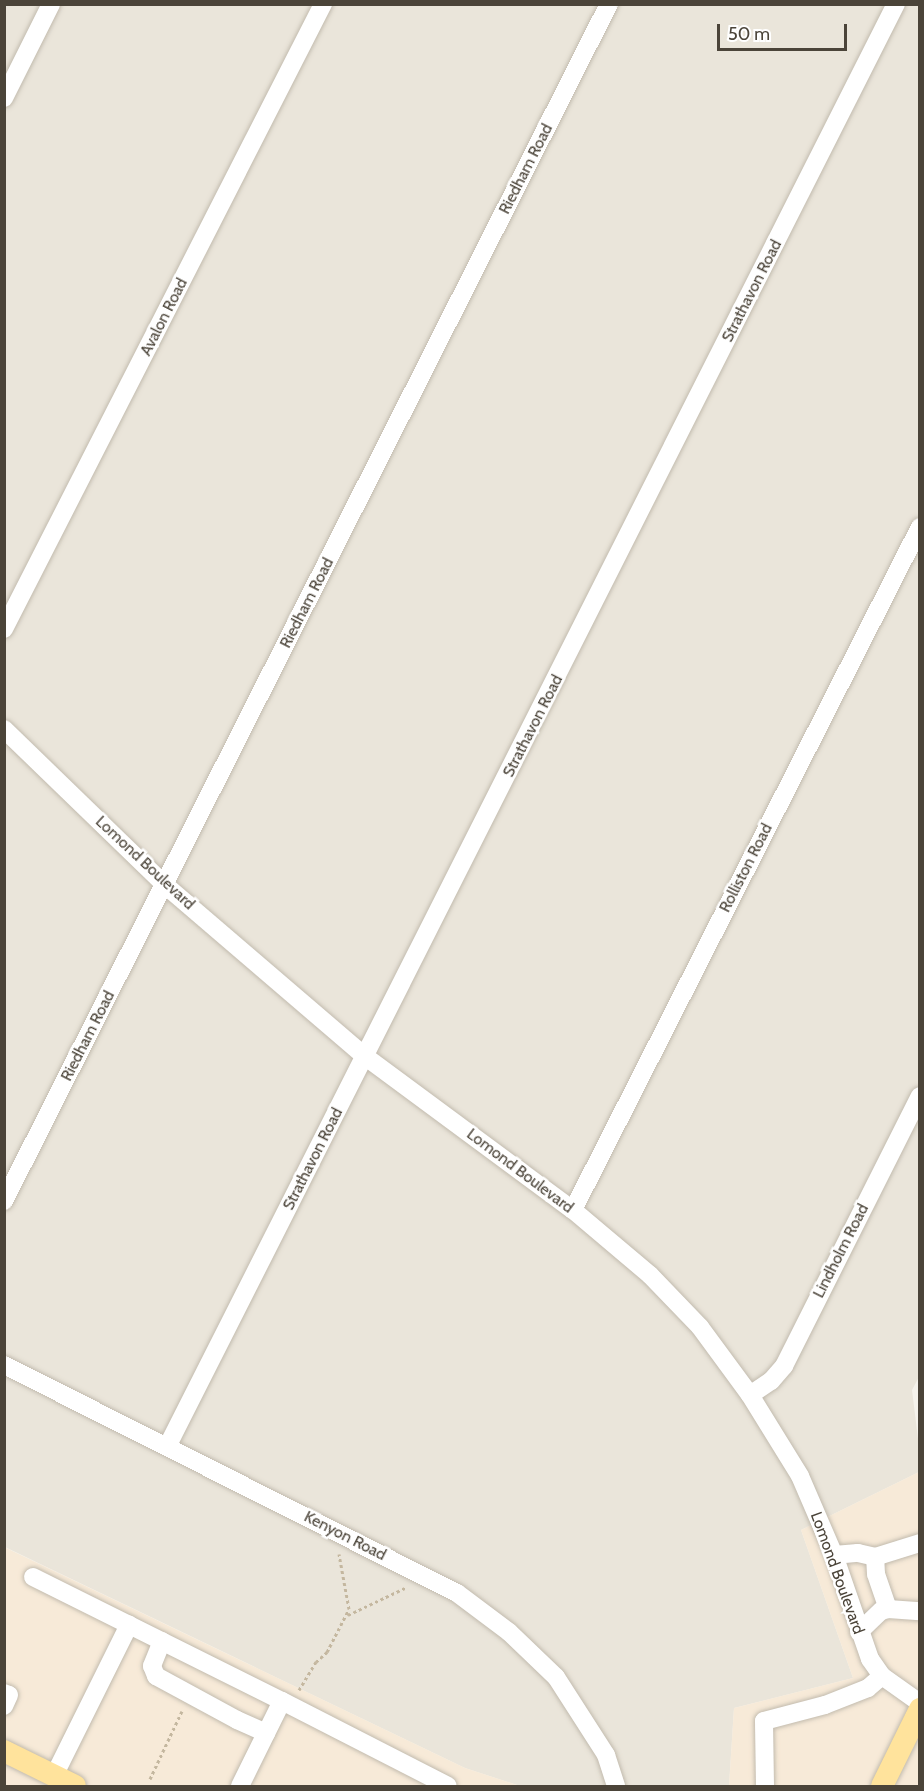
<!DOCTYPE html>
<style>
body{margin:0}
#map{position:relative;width:924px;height:1791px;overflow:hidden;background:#f6f3ec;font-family:Cabin,sans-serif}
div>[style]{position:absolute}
.residential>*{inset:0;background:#eae5da}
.commercial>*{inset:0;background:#f7ead8}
.path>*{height:3px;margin-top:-1.5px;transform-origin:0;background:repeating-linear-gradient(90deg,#c4b79f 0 3px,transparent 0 6px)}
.roads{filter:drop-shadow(0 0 2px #c2bbae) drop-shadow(0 0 2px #c2bbae)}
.minor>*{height:18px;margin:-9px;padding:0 9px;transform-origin:9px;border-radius:9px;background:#fff}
.major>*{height:22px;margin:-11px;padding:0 11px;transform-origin:11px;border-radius:11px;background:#ffe39c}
span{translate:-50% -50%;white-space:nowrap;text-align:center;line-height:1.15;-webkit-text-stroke:5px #fff;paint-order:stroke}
.street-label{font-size:16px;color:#4b4439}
.frame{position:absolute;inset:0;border:6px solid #4b4439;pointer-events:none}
.scale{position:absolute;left:717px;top:24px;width:130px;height:27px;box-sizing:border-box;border:3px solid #4b4439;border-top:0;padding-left:8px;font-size:18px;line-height:21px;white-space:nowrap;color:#4b4439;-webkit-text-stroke:4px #fff;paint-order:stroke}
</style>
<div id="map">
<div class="residential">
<i style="clip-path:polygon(4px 5px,919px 5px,920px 1375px,912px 1390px,919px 1447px,919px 1472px,801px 1530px,853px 1678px,734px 1708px,729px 1786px,520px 1786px,465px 1768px,5px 1547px)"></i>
</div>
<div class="commercial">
<i style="clip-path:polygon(919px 1472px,919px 1786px,729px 1786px,734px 1708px,853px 1678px,801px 1530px)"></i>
<i style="clip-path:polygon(4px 1547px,465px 1768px,520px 1786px,5px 1786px)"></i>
</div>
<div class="path">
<i style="left:348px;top:1615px;width:65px;rotate:-25.4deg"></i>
<i style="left:299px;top:1690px;width:33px;rotate:-59deg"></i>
<i style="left:316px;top:1662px;width:15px;rotate:-42deg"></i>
<i style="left:327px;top:1652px;width:48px;rotate:-62.9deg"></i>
<i style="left:349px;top:1609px;width:56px;rotate:-100.3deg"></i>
<i style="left:150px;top:1779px;width:75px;rotate:-64.8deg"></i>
</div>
<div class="roads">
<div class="minor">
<i style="left:4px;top:98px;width:105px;rotate:-63.4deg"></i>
<i style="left:4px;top:629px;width:702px;rotate:-62.96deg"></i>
<i style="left:4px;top:729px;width:224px;rotate:44.1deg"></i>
<i style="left:165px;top:885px;width:265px;rotate:40.6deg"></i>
<i style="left:366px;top:1057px;width:257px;rotate:36.5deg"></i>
<i style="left:573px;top:1210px;width:101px;rotate:40.2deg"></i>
<i style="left:650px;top:1275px;width:72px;rotate:46.1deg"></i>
<i style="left:700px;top:1327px;width:84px;rotate:53.7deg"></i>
<i style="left:750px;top:1395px;width:95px;rotate:58.3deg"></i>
<i style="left:800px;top:1476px;width:86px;rotate:66.7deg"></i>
<i style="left:834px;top:1555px;width:110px;rotate:70.9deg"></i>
<i style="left:870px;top:1659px;width:21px;rotate:55deg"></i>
<i style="left:882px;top:1676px;width:47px;rotate:35.4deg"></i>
<i style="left:4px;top:1201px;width:1341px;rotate:-63.19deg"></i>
<i style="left:573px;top:1210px;width:766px;rotate:-63.07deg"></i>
<i style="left:4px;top:1365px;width:507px;rotate:26.72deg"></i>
<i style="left:457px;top:1593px;width:65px;rotate:36.9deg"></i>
<i style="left:509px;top:1632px;width:65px;rotate:43.8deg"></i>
<i style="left:556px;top:1677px;width:93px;rotate:57.3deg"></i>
<i style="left:606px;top:1755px;width:33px;rotate:72deg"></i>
<i style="left:750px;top:1395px;width:25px;rotate:-34deg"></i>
<i style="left:771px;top:1381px;width:20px;rotate:-49deg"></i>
<i style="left:784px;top:1366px;width:302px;rotate:-63.3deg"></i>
<i style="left:168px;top:1445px;width:1614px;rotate:-63.2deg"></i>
<i style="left:834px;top:1555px;width:24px;rotate:-5deg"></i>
<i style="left:858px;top:1553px;width:17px;rotate:13deg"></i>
<i style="left:33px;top:1577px;width:278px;rotate:26.5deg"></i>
<i style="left:282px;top:1701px;width:95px;rotate:116.3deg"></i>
<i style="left:888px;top:1609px;width:37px;rotate:-109deg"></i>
<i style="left:876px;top:1574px;width:17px;rotate:-93deg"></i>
<i style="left:875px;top:1557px;width:47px;rotate:-17.3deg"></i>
<i style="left:859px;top:1632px;width:30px;rotate:-44deg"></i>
<i style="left:881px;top:1611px;width:7px;rotate:-16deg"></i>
<i style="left:888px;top:1609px;width:32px;rotate:4deg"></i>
<i style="left:162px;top:1641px;width:27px;rotate:112deg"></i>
<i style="left:152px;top:1666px;width:11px;rotate:68deg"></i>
<i style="left:156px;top:1676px;width:92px;rotate:28.5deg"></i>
<i style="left:237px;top:1720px;width:32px;rotate:24deg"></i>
<i style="left:4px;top:1693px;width:5px;rotate:22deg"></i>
<i style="left:9px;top:1695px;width:12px;rotate:114deg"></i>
<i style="left:282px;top:1701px;width:186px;rotate:27.1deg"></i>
<i style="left:54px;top:1776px;width:169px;rotate:-63.6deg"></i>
<i style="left:765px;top:1786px;width:65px;rotate:-90.9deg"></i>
<i style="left:764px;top:1721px;width:63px;rotate:-14.7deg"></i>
<i style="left:825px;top:1705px;width:46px;rotate:-21.6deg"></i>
<i style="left:868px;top:1688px;width:18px;rotate:-41deg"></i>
</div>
<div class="major">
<i style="left:4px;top:1751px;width:79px;rotate:26.2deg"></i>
<i style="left:882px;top:1786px;width:86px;rotate:-63.7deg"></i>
</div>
</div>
<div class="street-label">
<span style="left:526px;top:169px;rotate:-63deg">Riedham Road</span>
<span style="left:752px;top:291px;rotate:-63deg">Strathavon Road</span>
<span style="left:164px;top:317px;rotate:-63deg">Avalon Road</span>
<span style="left:307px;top:603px;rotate:-63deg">Riedham Road</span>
<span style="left:533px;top:726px;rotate:-63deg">Strathavon Road</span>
<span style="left:145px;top:863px;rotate:43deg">Lomond Boulevard</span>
<span style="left:746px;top:868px;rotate:-63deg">Rolliston Road</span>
<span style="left:88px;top:1036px;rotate:-63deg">Riedham Road</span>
<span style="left:313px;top:1159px;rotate:-63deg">Strathavon Road</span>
<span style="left:520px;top:1171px;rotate:37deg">Lomond Boulevard</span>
<span style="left:841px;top:1251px;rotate:-63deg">Lindholm Road</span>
<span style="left:345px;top:1536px;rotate:27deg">Kenyon Road</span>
<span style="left:837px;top:1573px;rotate:70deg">Lomond Boulevard</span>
</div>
<div class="frame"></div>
<div class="scale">50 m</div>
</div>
